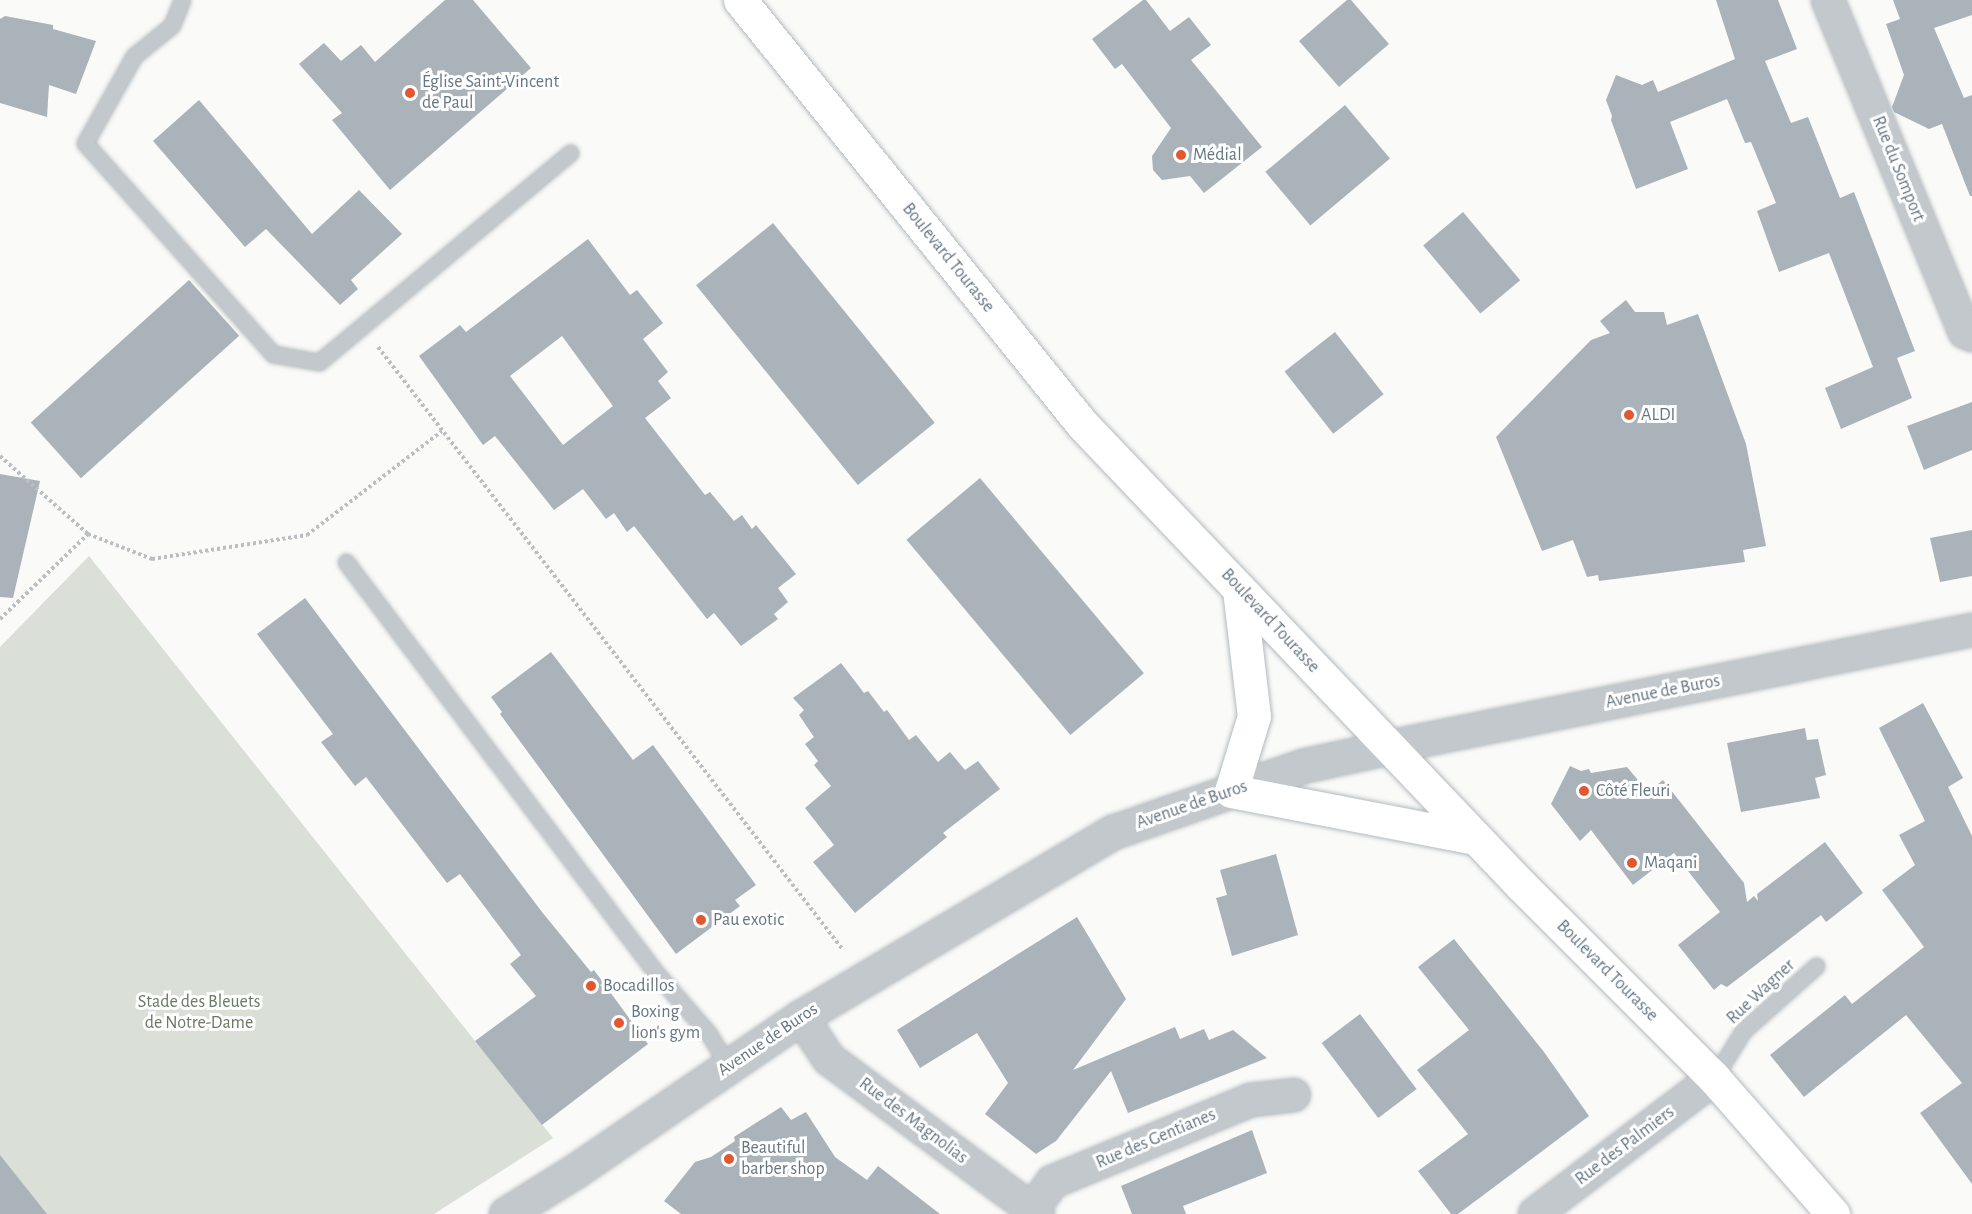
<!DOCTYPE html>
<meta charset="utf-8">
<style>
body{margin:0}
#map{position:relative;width:1972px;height:1214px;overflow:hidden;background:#fafaf8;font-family:"Alegreya Sans",sans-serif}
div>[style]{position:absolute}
.green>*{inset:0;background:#dadfd7}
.building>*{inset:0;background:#aab3b9;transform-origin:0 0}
.path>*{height:4px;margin-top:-2px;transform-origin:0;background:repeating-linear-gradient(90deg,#bbbfc2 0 3px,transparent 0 6px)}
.roads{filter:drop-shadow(0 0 2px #b3babf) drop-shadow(0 0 2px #b3babf)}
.service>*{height:15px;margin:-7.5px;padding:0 7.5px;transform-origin:7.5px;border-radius:7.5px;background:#c3c8cc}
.minor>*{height:32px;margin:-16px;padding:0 16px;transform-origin:16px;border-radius:16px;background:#c3c8cc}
.tertiary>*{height:33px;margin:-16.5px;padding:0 16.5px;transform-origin:16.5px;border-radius:16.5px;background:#c3c8cc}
.secondary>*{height:33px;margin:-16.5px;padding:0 16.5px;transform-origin:16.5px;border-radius:16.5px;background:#fff}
.dots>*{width:16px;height:16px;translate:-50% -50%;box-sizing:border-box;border:3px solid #fff;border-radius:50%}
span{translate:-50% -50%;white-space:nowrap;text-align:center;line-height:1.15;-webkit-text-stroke:6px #fff;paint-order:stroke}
.poi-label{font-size:18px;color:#657683}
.left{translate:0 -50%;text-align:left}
.street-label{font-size:18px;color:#657683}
.park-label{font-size:18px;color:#687a64}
</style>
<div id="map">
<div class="green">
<i style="clip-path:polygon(89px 556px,475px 1041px,553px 1138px,434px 1214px,0 1214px,0 647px)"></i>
</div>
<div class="building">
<i style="clip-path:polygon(445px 0,473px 0,531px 68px,390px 190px,332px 120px,342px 113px,299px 64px,324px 43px,341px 61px,361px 45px,375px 62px)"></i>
<i style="clip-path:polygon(1143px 0,1146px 0,1170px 31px,1189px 17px,1211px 45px,1191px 60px,1262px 147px,1204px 193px,1190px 176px,1162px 180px,1153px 170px,1152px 156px,1171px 128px,1122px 64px,1115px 69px,1092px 39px)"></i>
<i style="clip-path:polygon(1347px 0,1351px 0,1389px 44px,1339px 87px,1299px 41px)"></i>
<i style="clip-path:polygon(1716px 0,1778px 0,1797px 49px,1765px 61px,1791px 123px,1808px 117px,1840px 198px,1854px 192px,1915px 351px,1897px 358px,1912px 398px,1841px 429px,1825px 388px,1873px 367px,1829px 253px,1779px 272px,1757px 211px,1776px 203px,1751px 142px,1745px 143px,1727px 99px,1670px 122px,1688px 169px,1636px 189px,1611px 120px,1612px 116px,1606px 100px,1616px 75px,1642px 85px,1653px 80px,1658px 92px,1735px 59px)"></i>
<i style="clip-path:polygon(1893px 0,1972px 0,1972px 15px,1934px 28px,1964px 98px,1972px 95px,1972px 196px,1970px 196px,1942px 124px,1929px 129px,1894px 112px,1892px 107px,1904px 75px,1886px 24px,1900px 19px)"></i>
<i style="clip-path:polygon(5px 16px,53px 25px,53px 29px,96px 41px,76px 94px,49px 85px,47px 117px,0 103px,0 19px)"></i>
<i style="clip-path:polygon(199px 100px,312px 234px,359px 190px,402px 234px,351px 280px,358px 289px,340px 305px,266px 229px,245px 247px,153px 141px)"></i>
<i style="left:1345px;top:105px;width:70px;height:104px;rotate:50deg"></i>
<i style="left:1463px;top:212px;width:89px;height:52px;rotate:50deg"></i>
<i style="left:773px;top:223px;width:257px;height:99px;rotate:51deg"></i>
<i style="clip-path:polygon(evenodd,588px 239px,630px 295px,637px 290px,663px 323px,643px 339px,668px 372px,658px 381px,671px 398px,645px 418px,705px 495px,710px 492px,734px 521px,742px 515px,752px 529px,756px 525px,796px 574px,778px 588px,788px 602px,774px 614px,778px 619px,741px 646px,714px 613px,707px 619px,634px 526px,627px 532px,614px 513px,606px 519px,583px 489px,554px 510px,495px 436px,483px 445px,419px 356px,460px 325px,466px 332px,588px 239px,562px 336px,613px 406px,563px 445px,510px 376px,562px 336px)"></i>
<i style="left:189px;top:280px;width:75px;height:213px;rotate:48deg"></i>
<i style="clip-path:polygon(1626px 300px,1635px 312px,1664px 312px,1667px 325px,1698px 314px,1746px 444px,1766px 546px,1743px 550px,1745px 562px,1599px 581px,1598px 575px,1587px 577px,1573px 540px,1542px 551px,1496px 437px,1591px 340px,1610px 333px,1600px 321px)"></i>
<i style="left:1335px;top:332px;width:79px;height:64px;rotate:52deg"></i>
<i style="clip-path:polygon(1972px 402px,1972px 450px,1924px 470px,1907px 426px)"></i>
<i style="clip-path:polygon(0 474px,40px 481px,13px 598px,0 597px)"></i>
<i style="left:980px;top:478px;width:255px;height:96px;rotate:50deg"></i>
<i style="clip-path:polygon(1972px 530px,1972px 576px,1940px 582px,1930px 538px)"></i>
<i style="clip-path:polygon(305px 598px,542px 912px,591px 972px,594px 970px,648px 1044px,542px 1125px,475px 1041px,536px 996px,510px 964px,521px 955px,460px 874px,447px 883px,366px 777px,355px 786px,321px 742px,333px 734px,257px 634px)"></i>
<i style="clip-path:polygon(551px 652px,633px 760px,653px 745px,756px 885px,735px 900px,740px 906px,676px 954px,500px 714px,502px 712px,491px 697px)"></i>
<i style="clip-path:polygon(841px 663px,864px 693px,868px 691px,884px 712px,887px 710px,909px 740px,916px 735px,938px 762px,950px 752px,965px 770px,978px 761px,1000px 789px,943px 833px,947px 837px,855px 913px,813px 862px,834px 845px,805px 808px,831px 786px,814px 765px,818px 761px,805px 744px,814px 737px,799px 715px,804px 710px,793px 698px)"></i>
<i style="clip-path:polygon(1923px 703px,1963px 778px,1948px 787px,1972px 836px,1972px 1184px,1920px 1113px,1962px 1083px,1906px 1015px,1804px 1097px,1770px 1055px,1845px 995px,1852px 1004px,1924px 947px,1882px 890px,1915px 865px,1899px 835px,1925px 821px,1879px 728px)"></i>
<i style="clip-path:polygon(1805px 728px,1807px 740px,1818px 739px,1826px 775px,1815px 778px,1820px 798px,1741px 812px,1727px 743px)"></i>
<i style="clip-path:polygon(1570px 766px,1581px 771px,1589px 769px,1591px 773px,1627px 767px,1648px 792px,1663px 780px,1744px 883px,1747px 902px,1754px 896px,1758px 901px,1757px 894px,1825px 842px,1863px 893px,1826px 922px,1821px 915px,1727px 987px,1721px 984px,1714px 990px,1678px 945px,1720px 912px,1674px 853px,1633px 885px,1591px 830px,1580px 841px,1551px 804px)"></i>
<i style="clip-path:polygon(1276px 854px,1298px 935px,1232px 956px,1216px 898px,1227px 895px,1220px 870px)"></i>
<i style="clip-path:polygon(1077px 917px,1126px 999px,1073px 1070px,1175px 1027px,1180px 1039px,1204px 1029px,1209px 1040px,1233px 1030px,1267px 1058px,1128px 1113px,1111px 1071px,1056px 1141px,1036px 1154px,985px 1114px,1008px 1083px,977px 1033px,920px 1068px,897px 1030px)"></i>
<i style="clip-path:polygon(1454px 939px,1544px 1052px,1589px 1116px,1458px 1214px,1451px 1214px,1418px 1171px,1468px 1134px,1417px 1070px,1469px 1030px,1418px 967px)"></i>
<i style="left:1360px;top:1014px;width:94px;height:48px;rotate:53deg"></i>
<i style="clip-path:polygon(781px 1107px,791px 1120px,806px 1112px,835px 1157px,867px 1180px,878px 1166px,940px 1214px,681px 1214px,664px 1201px,695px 1162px,711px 1157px,735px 1141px,734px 1137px)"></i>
<i style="clip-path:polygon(1252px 1130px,1267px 1173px,1183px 1206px,1186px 1214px,1132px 1214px,1121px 1186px)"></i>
<i style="clip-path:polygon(0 1155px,47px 1214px,0 1214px)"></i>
</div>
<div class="path">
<i style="left:378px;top:347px;width:761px;rotate:52.36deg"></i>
<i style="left:0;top:456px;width:118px;rotate:41.6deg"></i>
<i style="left:88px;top:534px;width:69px;rotate:21.3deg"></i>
<i style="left:152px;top:559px;width:157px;rotate:-8.8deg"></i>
<i style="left:307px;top:535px;width:170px;rotate:-37.6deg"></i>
<i style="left:0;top:619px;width:122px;rotate:-44deg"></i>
</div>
<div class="roads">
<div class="service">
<i style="left:182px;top:0;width:27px;rotate:112deg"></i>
<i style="left:172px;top:25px;width:49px;rotate:140.8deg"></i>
<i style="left:134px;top:56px;width:100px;rotate:119.4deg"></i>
<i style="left:85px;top:143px;width:283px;rotate:48.3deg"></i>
<i style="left:273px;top:354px;width:47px;rotate:9.9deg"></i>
<i style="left:319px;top:362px;width:327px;rotate:-39.8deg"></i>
<i style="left:346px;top:562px;width:515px;rotate:52.97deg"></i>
<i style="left:656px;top:973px;width:81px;rotate:49deg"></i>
<i style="left:709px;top:1034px;width:39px;rotate:59deg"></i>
<i style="left:1714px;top:1078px;width:55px;rotate:-58.3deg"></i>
<i style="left:1743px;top:1031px;width:98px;rotate:-41.7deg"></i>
</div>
<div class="minor">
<i style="left:1828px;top:0;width:359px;rotate:67.6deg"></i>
<i style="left:1965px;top:332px;width:8px;rotate:23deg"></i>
<i style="left:1389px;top:747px;width:595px;rotate:-11.35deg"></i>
<i style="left:801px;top:1017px;width:50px;rotate:56.3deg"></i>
<i style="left:829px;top:1059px;width:260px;rotate:36.6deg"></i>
<i style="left:1032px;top:1210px;width:34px;rotate:-54deg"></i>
<i style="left:1052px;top:1182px;width:215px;rotate:-22.4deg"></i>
<i style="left:1251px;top:1100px;width:43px;rotate:-6.6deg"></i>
<i style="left:1535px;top:1214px;width:225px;rotate:-37.2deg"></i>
</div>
<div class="tertiary">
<i style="left:506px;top:1214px;width:81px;rotate:-31.9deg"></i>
<i style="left:575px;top:1171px;width:273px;rotate:-34.3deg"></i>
<i style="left:801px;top:1017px;width:363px;rotate:-30.7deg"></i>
<i style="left:1113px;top:832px;width:200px;rotate:-19.2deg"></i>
<i style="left:1302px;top:766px;width:89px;rotate:-12.3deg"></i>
</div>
<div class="secondary">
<i style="left:740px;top:0;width:545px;rotate:51.11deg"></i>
<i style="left:1082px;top:424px;width:638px;rotate:46.4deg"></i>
<i style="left:1522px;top:886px;width:272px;rotate:45deg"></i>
<i style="left:1714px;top:1078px;width:181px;rotate:48.8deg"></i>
<i style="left:1239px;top:589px;width:128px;rotate:83.3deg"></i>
<i style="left:1254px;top:716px;width:78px;rotate:107deg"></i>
<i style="left:1231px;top:791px;width:249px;rotate:10.9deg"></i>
</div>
</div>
<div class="dots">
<i style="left:410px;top:93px;background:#e4572e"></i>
<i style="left:1181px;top:155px;background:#e4572e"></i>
<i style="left:1629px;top:415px;background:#e4572e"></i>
<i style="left:1584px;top:791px;background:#e4572e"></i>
<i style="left:1632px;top:863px;background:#e4572e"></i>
<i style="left:701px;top:920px;background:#e4572e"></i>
<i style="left:591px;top:986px;background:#e4572e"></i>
<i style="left:619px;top:1023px;background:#e4572e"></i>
<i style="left:729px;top:1159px;background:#e4572e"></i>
</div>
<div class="poi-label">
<span class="left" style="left:422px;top:93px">Église Saint-Vincent<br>de Paul</span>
<span class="left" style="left:1193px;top:155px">Médial</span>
<span class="left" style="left:1641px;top:415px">ALDI</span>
<span class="left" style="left:1596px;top:791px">Côté Fleuri</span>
<span class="left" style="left:1644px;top:863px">Maqani</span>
<span class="left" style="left:713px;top:920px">Pau exotic</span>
<span class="left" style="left:603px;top:986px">Bocadillos</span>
<span class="left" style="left:631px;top:1023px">Boxing<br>lion's gym</span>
<span class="left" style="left:741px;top:1159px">Beautiful<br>barber shop</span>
</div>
<div class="street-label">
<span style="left:1898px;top:169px;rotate:68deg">Rue du Somport</span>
<span style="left:948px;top:258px;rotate:51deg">Boulevard Tourasse</span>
<span style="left:1270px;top:621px;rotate:47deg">Boulevard Tourasse</span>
<span style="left:1663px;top:692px;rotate:-11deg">Avenue de Buros</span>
<span style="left:1192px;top:805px;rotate:-19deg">Avenue de Buros</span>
<span style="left:1607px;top:971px;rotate:45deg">Boulevard Tourasse</span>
<span style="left:1761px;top:992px;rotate:-43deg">Rue Wagner</span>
<span style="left:768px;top:1040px;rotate:-34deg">Avenue de Buros</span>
<span style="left:913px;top:1121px;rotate:37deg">Rue des Magnolias</span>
<span style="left:1156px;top:1139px;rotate:-23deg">Rue des Gentianes</span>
<span style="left:1625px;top:1146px;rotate:-37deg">Rue des Palmiers</span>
</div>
<div class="park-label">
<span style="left:199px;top:1013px">Stade des Bleuets<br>de Notre-Dame</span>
</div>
</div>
